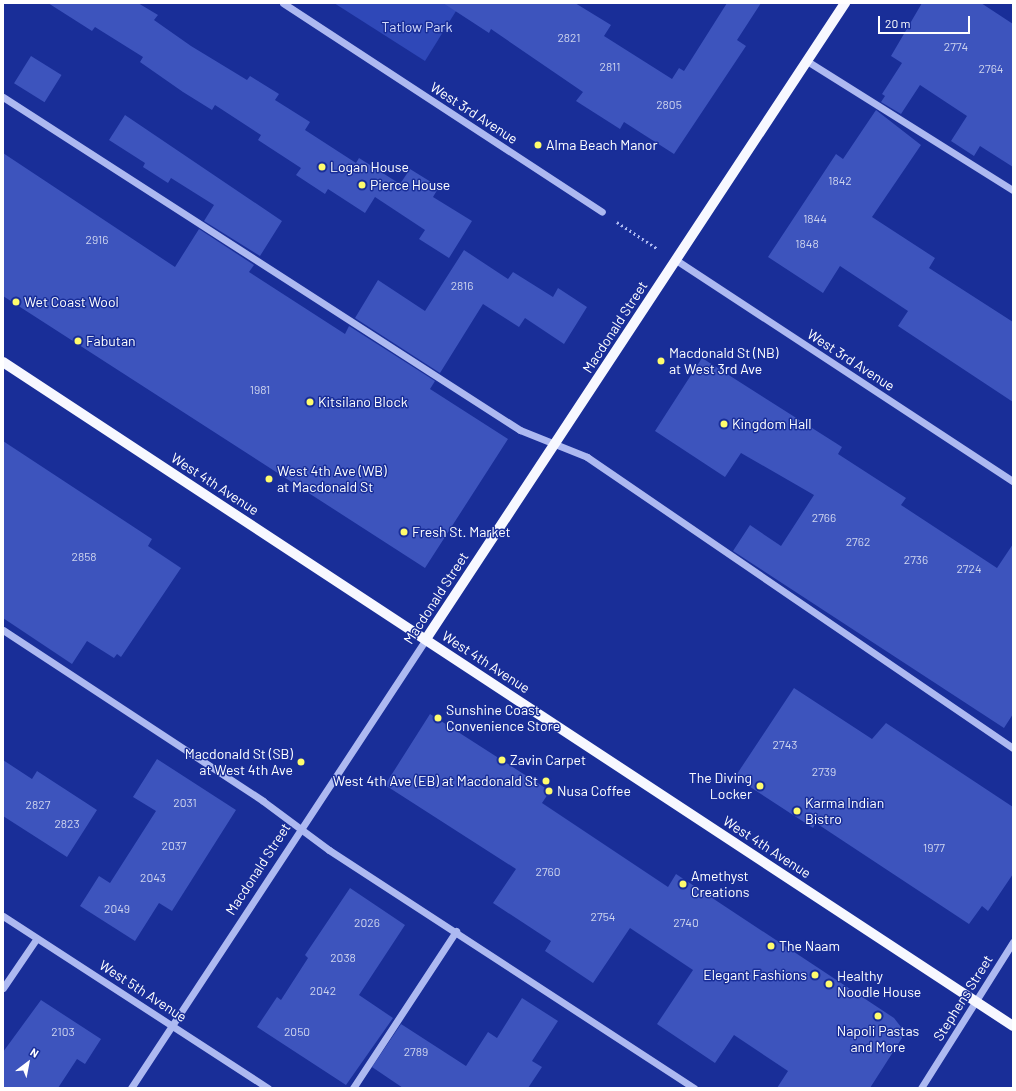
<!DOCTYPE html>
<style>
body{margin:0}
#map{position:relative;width:1016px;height:1091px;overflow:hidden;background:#192e98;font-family:Barlow,sans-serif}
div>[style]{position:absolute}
.green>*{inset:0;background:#2f48b8}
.building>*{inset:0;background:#3d54bd;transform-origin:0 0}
.path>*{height:2.5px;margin-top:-1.25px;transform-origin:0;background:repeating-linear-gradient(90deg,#adb9f1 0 2px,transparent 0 5px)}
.minor>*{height:7px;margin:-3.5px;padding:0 3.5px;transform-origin:3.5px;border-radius:3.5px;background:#adb9f1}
.major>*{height:10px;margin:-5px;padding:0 5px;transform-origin:5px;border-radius:5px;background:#f7f8ff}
.dots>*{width:11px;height:11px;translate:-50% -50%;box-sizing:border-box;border:2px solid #192e98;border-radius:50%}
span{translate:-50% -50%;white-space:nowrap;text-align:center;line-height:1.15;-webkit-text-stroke:3px #192e98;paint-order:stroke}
.number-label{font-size:12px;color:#ced4ee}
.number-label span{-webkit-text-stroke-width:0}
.park-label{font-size:14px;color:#d4dbfc}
.street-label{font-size:14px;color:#fff}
.poi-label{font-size:14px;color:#fff}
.left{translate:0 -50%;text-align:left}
.right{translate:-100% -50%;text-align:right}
.frame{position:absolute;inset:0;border:4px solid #fff;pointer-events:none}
.north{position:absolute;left:8px;top:1043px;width:40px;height:40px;-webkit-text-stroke:3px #192e98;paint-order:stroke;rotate:32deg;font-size:11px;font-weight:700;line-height:16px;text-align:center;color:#fff}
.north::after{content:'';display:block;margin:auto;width:14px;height:18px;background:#fff;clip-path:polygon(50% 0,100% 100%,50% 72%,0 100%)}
.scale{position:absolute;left:878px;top:16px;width:92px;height:18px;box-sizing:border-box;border:2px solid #fff;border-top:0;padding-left:5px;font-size:12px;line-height:14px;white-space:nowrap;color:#fff;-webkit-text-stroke:3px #192e98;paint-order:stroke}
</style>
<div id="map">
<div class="green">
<i style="clip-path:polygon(334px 3px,461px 3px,425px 61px)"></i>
</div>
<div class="building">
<i style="clip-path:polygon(48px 3px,138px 3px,158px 15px,154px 20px,191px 46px,247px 80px,250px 76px,279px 94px,275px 100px,310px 122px,305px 130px,356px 163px,359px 158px,400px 184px,410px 169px,439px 187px,433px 197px,472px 221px,449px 258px,419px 239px,425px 230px,375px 197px,365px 213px,328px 189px,325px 194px,296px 175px,301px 168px,258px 140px,261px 135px,215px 105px,212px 110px,183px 92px,140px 62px,143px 57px,95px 27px,92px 31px)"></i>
<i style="clip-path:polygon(443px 3px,575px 3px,611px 25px,604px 36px,672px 79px,679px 68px,684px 71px,727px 3px,761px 3px,737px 40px,746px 46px,674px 154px,624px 122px,620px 129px,576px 101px,583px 92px,491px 29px,489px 33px)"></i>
<i style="clip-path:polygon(922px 3px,981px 3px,1013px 24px,1013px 167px,980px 146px,974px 156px,951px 141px,967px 116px,920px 85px,901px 114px,881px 102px,885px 96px,882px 94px,902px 63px,891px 56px)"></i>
<i style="left:31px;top:56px;width:36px;height:32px;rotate:32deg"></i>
<i style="clip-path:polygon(876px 110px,921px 145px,872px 217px,935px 258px,929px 268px,1013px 322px,1013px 402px,898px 326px,908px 311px,840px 266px,823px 293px,768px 257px,836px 154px,843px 159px)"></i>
<i style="clip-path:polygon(125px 115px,282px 221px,260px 256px,204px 221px,214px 205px,171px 178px,168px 183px,143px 167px,145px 163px,109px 140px)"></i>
<i style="clip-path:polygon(3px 153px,175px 267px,199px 229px,254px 265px,249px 272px,345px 334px,349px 326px,435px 381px,430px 389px,508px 439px,425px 568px,3px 296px)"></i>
<i style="clip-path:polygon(464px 250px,508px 279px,513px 272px,553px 297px,558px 288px,587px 307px,564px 344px,525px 318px,519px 327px,483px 304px,440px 373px,355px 318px,378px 280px,425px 311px)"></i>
<i style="clip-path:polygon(702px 358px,842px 447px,838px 454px,906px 498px,901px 505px,997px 568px,1013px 544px,1013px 714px,1004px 728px,733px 551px,750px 525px,781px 546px,814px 495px,741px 453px,725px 477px,655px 431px)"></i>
<i style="clip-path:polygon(3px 441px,152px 539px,148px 546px,181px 568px,121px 657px,117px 654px,114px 658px,87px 641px,72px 664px,3px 618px)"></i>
<i style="clip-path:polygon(794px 688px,872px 739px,886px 723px,1013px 807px,1013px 874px,988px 911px,982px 906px,969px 924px,816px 823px,813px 828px,735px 777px)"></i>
<i style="clip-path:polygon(430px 714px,550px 791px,542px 803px,668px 887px,676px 874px,894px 1018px,901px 1027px,902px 1038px,870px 1088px,777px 1088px,788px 1071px,734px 1035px,715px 1063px,657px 1024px,693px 970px,630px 928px,593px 983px,545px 951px,551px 941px,493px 903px,516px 869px,385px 785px)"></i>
<i style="clip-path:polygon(157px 759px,236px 810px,172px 911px,159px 903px,135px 941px,80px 906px,99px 876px,110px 883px,156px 811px,133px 797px)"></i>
<i style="clip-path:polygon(3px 760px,32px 779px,37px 771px,97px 810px,67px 857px,3px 816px)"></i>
<i style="clip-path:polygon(350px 888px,405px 925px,359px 995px,393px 1018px,346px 1085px,257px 1027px,277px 997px,281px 1000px,308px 958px,305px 955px)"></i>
<i style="clip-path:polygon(522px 998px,558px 1021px,532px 1061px,542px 1067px,528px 1088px,403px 1088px,372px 1067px,401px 1024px,466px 1066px,488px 1032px,497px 1038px)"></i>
<i style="clip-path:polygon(41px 1000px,101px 1039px,85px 1064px,77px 1059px,58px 1088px,3px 1088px,3px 1052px)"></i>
</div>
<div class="path">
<i style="left:617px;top:222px;width:49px;rotate:33.4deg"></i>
</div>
<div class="minor">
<i style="left:283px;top:3px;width:381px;rotate:33.2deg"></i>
<i style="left:807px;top:61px;width:243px;rotate:32.1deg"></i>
<i style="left:3px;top:97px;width:615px;rotate:32.79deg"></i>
<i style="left:520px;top:430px;width:72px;rotate:21.9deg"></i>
<i style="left:587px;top:457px;width:516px;rotate:34.34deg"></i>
<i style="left:676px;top:260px;width:403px;rotate:33.3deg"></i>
<i style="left:3px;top:630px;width:311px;rotate:33.3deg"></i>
<i style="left:263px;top:801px;width:82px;rotate:36.6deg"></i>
<i style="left:329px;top:850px;width:436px;rotate:33.1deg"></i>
<i style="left:3px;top:916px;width:316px;rotate:33deg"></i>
<i style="left:3px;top:988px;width:60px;rotate:-55.8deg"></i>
<i style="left:131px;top:1088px;width:537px;rotate:-56.69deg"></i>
<i style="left:353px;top:1088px;width:188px;rotate:-56.7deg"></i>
<i style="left:921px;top:1088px;width:173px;rotate:-57.8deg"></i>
</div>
<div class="major">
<i style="left:3px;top:362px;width:1209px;rotate:33.32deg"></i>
<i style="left:426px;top:639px;width:762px;rotate:-56.62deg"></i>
</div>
<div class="dots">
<i style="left:538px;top:145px;background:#fffc6d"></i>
<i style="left:322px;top:167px;background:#fffc6d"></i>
<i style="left:362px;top:185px;background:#fffc6d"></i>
<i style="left:16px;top:302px;background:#fffc6d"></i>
<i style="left:78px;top:341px;background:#fffc6d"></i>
<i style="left:661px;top:361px;background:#fffc6d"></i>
<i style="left:310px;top:402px;background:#fffc6d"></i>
<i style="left:724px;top:424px;background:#fffc6d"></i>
<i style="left:269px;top:479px;background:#fffc6d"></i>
<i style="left:404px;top:532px;background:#fffc6d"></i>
<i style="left:438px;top:718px;background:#fffc6d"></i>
<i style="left:502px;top:760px;background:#fffc6d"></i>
<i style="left:301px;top:762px;background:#fffc6d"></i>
<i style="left:546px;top:781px;background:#fffc6d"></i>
<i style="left:760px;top:786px;background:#fffc6d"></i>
<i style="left:549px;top:791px;background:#fffc6d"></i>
<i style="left:797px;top:811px;background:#fffc6d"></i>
<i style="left:683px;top:884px;background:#fffc6d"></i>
<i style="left:771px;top:946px;background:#fffc6d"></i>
<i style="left:815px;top:975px;background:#fffc6d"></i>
<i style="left:829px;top:984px;background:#fffc6d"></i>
<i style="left:878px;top:1016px;background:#fffc6d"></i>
</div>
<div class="number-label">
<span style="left:569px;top:38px">2821</span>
<span style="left:956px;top:47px">2774</span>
<span style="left:610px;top:67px">2811</span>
<span style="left:991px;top:69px">2764</span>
<span style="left:669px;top:105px">2805</span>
<span style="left:840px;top:181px">1842</span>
<span style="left:815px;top:219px">1844</span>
<span style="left:97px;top:240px">2916</span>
<span style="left:807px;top:244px">1848</span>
<span style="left:462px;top:286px">2816</span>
<span style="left:260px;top:390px">1981</span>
<span style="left:824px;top:518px">2766</span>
<span style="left:858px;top:542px">2762</span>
<span style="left:84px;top:557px">2858</span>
<span style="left:916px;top:560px">2736</span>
<span style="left:969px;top:569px">2724</span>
<span style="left:785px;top:745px">2743</span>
<span style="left:824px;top:772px">2739</span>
<span style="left:185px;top:803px">2031</span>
<span style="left:38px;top:805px">2827</span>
<span style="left:67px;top:824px">2823</span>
<span style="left:174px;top:846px">2037</span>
<span style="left:934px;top:848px">1977</span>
<span style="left:548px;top:872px">2760</span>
<span style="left:153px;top:878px">2043</span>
<span style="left:117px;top:909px">2049</span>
<span style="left:603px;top:917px">2754</span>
<span style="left:367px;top:923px">2026</span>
<span style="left:686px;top:923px">2740</span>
<span style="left:343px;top:958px">2038</span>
<span style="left:323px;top:991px">2042</span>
<span style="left:63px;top:1032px">2103</span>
<span style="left:297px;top:1032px">2050</span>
<span style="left:416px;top:1052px">2789</span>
</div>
<div class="park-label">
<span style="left:417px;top:27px">Tatlow Park</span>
</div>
<div class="street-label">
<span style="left:474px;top:113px;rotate:33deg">West 3rd Avenue</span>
<span style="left:615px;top:327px;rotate:-57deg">Macdonald Street</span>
<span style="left:851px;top:360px;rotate:33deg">West 3rd Avenue</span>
<span style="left:215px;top:484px;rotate:33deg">West 4th Avenue</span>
<span style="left:436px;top:598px;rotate:-57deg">Macdonald Street</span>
<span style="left:486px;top:662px;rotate:33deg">West 4th Avenue</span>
<span style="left:767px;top:847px;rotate:33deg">West 4th Avenue</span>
<span style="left:258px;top:869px;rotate:-57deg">Macdonald Street</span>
<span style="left:143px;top:991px;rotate:33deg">West 5th Avenue</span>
<span style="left:963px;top:998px;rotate:-58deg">Stephens Street</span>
</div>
<div class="poi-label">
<span class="left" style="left:546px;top:145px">Alma Beach Manor</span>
<span class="left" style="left:330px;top:167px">Logan House</span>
<span class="left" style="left:370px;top:185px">Pierce House</span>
<span class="left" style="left:24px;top:302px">Wet Coast Wool</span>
<span class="left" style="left:86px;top:341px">Fabutan</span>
<span class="left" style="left:669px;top:361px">Macdonald St (NB)<br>at West 3rd Ave</span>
<span class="left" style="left:318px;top:402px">Kitsilano Block</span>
<span class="left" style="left:732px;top:424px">Kingdom Hall</span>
<span class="left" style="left:277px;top:479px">West 4th Ave (WB)<br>at Macdonald St</span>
<span class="left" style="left:412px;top:532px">Fresh St. Market</span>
<span class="left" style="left:446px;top:718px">Sunshine Coast<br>Convenience Store</span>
<span class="right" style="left:293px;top:762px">Macdonald St (SB)<br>at West 4th Ave</span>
<span class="left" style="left:510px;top:760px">Zavin Carpet</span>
<span class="right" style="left:752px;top:786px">The Diving<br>Locker</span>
<span class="right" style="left:538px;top:781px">West 4th Ave (EB) at Macdonald St</span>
<span class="left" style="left:557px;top:791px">Nusa Coffee</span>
<span class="left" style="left:805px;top:811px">Karma Indian<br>Bistro</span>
<span class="left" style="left:691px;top:884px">Amethyst<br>Creations</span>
<span class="left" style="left:779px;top:946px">The Naam</span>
<span class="right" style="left:807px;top:975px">Elegant Fashions</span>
<span class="left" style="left:837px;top:984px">Healthy<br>Noodle House</span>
<span style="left:878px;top:1039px">Napoli Pastas<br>and More</span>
</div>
<div class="frame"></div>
<div class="north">N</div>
<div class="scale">20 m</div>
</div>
